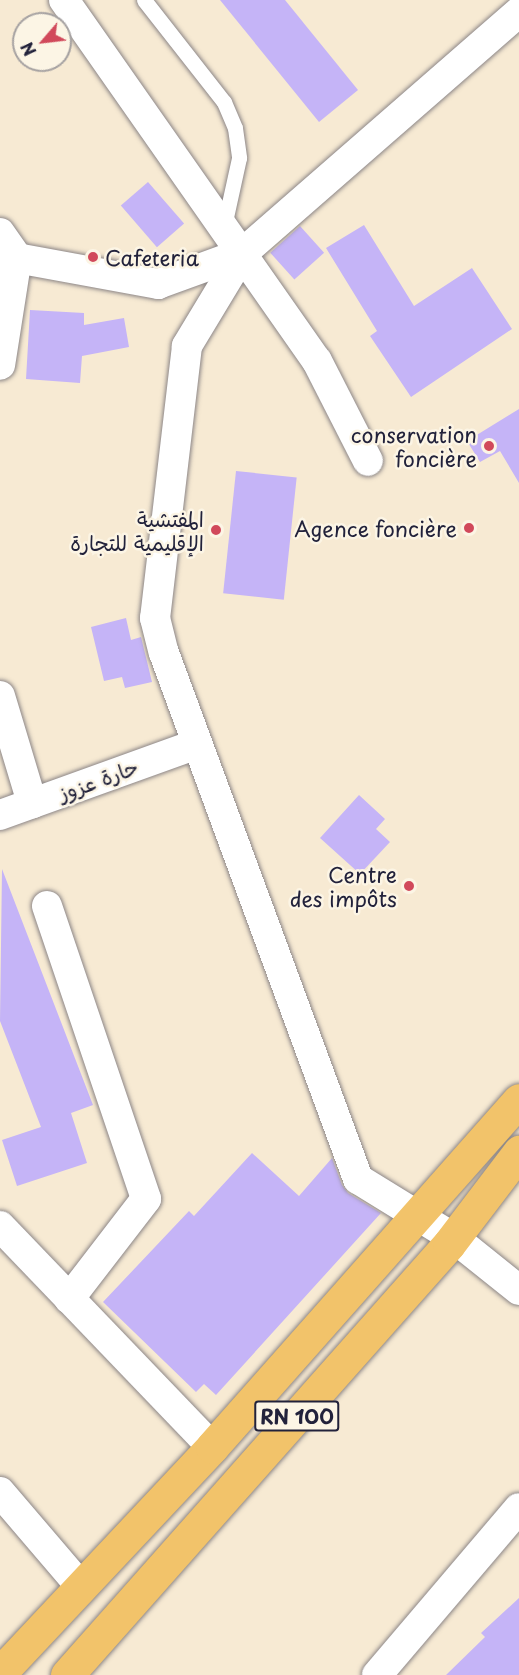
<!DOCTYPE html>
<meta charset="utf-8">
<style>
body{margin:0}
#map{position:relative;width:519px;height:1675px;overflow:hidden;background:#f7ead3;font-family:"Playpen Sans","Playpen Sans Arabic",sans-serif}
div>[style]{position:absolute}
.building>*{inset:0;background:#c5b4f7;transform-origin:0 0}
.roads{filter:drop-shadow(0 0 2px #8c8687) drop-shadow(0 0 2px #8c8687)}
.service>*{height:15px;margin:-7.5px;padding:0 7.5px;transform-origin:7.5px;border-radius:7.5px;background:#fff}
.minor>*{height:30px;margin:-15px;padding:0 15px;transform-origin:15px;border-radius:15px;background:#fff}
.primary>*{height:33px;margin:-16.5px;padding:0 16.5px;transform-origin:16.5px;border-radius:16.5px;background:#f2c36a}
.dots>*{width:16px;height:16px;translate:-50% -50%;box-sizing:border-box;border:3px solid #fcf5e5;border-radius:50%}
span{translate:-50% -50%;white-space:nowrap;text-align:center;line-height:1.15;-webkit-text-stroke:5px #fcf5e5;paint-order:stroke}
.shield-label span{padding:2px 4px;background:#fcf5e5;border:2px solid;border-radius:4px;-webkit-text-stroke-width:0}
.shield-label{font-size:20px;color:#22223b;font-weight:700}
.poi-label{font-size:21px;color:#22223b}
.left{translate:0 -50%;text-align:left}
.right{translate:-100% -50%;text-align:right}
.street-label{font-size:21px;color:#22223b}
.north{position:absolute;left:12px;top:12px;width:60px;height:60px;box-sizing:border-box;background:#fcf5e5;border:2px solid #a5a1a1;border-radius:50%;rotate:242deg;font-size:16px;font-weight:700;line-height:24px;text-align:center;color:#22223b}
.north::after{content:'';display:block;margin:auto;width:21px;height:27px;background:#d1495b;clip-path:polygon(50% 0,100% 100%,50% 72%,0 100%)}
</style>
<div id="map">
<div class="building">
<i style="clip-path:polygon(220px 0,285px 0,358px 90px,319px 122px)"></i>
<i style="left:148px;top:182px;width:55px;height:36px;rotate:49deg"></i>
<i style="clip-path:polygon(364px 225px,414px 306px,472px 268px,512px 329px,411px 397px,370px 336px,377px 331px,326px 248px)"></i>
<i style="left:300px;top:226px;width:36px;height:40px;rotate:48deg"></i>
<i style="clip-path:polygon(30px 310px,84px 313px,84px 325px,124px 318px,129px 347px,82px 356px,80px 383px,26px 379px)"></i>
<i style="clip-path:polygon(519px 409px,519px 483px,500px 451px,480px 462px,467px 441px)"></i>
<i style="left:236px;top:471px;width:61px;height:123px;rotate:6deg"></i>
<i style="clip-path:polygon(126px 618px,131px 640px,141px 637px,152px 682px,125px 688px,122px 677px,104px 681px,91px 627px)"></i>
<i style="clip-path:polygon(359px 795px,385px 819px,376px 829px,390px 842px,360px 874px,320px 838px)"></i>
<i style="clip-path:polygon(2px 869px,93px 1105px,71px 1113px,87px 1163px,17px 1186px,2px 1140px,41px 1127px,0 1021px)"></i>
<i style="clip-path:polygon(252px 1153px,299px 1196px,332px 1158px,342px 1185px,348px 1193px,381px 1213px,216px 1395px,204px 1384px,196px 1392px,103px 1302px,189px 1211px,194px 1216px)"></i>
<i style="clip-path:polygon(519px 1598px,519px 1675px,446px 1675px,485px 1637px,481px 1633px)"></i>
</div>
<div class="roads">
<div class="service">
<i style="left:144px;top:0;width:130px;rotate:51.9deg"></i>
<i style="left:224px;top:102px;width:28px;rotate:67deg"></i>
<i style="left:235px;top:128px;width:30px;rotate:82deg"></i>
<i style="left:239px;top:158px;width:70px;rotate:102.4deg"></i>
</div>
<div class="minor">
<i style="left:64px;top:0;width:441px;rotate:55deg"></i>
<i style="left:317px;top:361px;width:112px;rotate:63deg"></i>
<i style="left:519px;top:12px;width:366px;rotate:138.9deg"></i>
<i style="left:243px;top:253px;width:109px;rotate:121.1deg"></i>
<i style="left:187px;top:346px;width:274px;rotate:96.7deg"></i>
<i style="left:155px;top:618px;width:36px;rotate:76deg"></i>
<i style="left:164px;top:653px;width:561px;rotate:69.75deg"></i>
<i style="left:358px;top:1179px;width:113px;rotate:31.6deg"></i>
<i style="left:454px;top:1238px;width:83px;rotate:38.7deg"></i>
<i style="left:0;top:233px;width:29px;rotate:55deg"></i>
<i style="left:17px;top:257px;width:109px;rotate:98.9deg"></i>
<i style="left:0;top:255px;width:161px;rotate:10.4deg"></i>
<i style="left:158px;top:284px;width:90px;rotate:-20deg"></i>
<i style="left:0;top:696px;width:112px;rotate:73.3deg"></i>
<i style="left:0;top:815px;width:209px;rotate:-19.8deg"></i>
<i style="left:47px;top:906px;width:309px;rotate:71.3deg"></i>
<i style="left:146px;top:1199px;width:126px;rotate:127.6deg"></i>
<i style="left:0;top:1226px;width:306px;rotate:46.2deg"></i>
<i style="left:0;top:1492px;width:125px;rotate:49.5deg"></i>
<i style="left:377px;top:1675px;width:219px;rotate:-49.6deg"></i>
</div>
<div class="primary">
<i style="left:0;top:1673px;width:310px;rotate:-46.8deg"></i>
<i style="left:212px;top:1447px;width:463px;rotate:-48.5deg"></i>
<i style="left:67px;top:1675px;width:576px;rotate:-48.45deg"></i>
<i style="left:449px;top:1244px;width:116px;rotate:-52.7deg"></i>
</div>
</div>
<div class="dots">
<i style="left:93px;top:257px;background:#d1495b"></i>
<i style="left:489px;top:446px;background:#d1495b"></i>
<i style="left:469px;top:528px;background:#d1495b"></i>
<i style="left:216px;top:530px;background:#d1495b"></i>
<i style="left:409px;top:886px;background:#d1495b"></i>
</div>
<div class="shield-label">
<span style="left:297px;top:1416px">RN 100</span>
</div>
<div class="poi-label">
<span class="left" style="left:105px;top:257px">Cafeteria</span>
<span class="right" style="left:477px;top:446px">conservation<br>foncière</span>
<span class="right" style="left:204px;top:530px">المفتشية<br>الإقليمية للتجارة</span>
<span class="right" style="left:457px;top:528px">Agence foncière</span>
<span class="right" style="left:397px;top:886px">Centre<br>des impôts</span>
</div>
<div class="street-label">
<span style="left:98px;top:779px;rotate:-20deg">حارة عزوز</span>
</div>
<div class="north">N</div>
</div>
